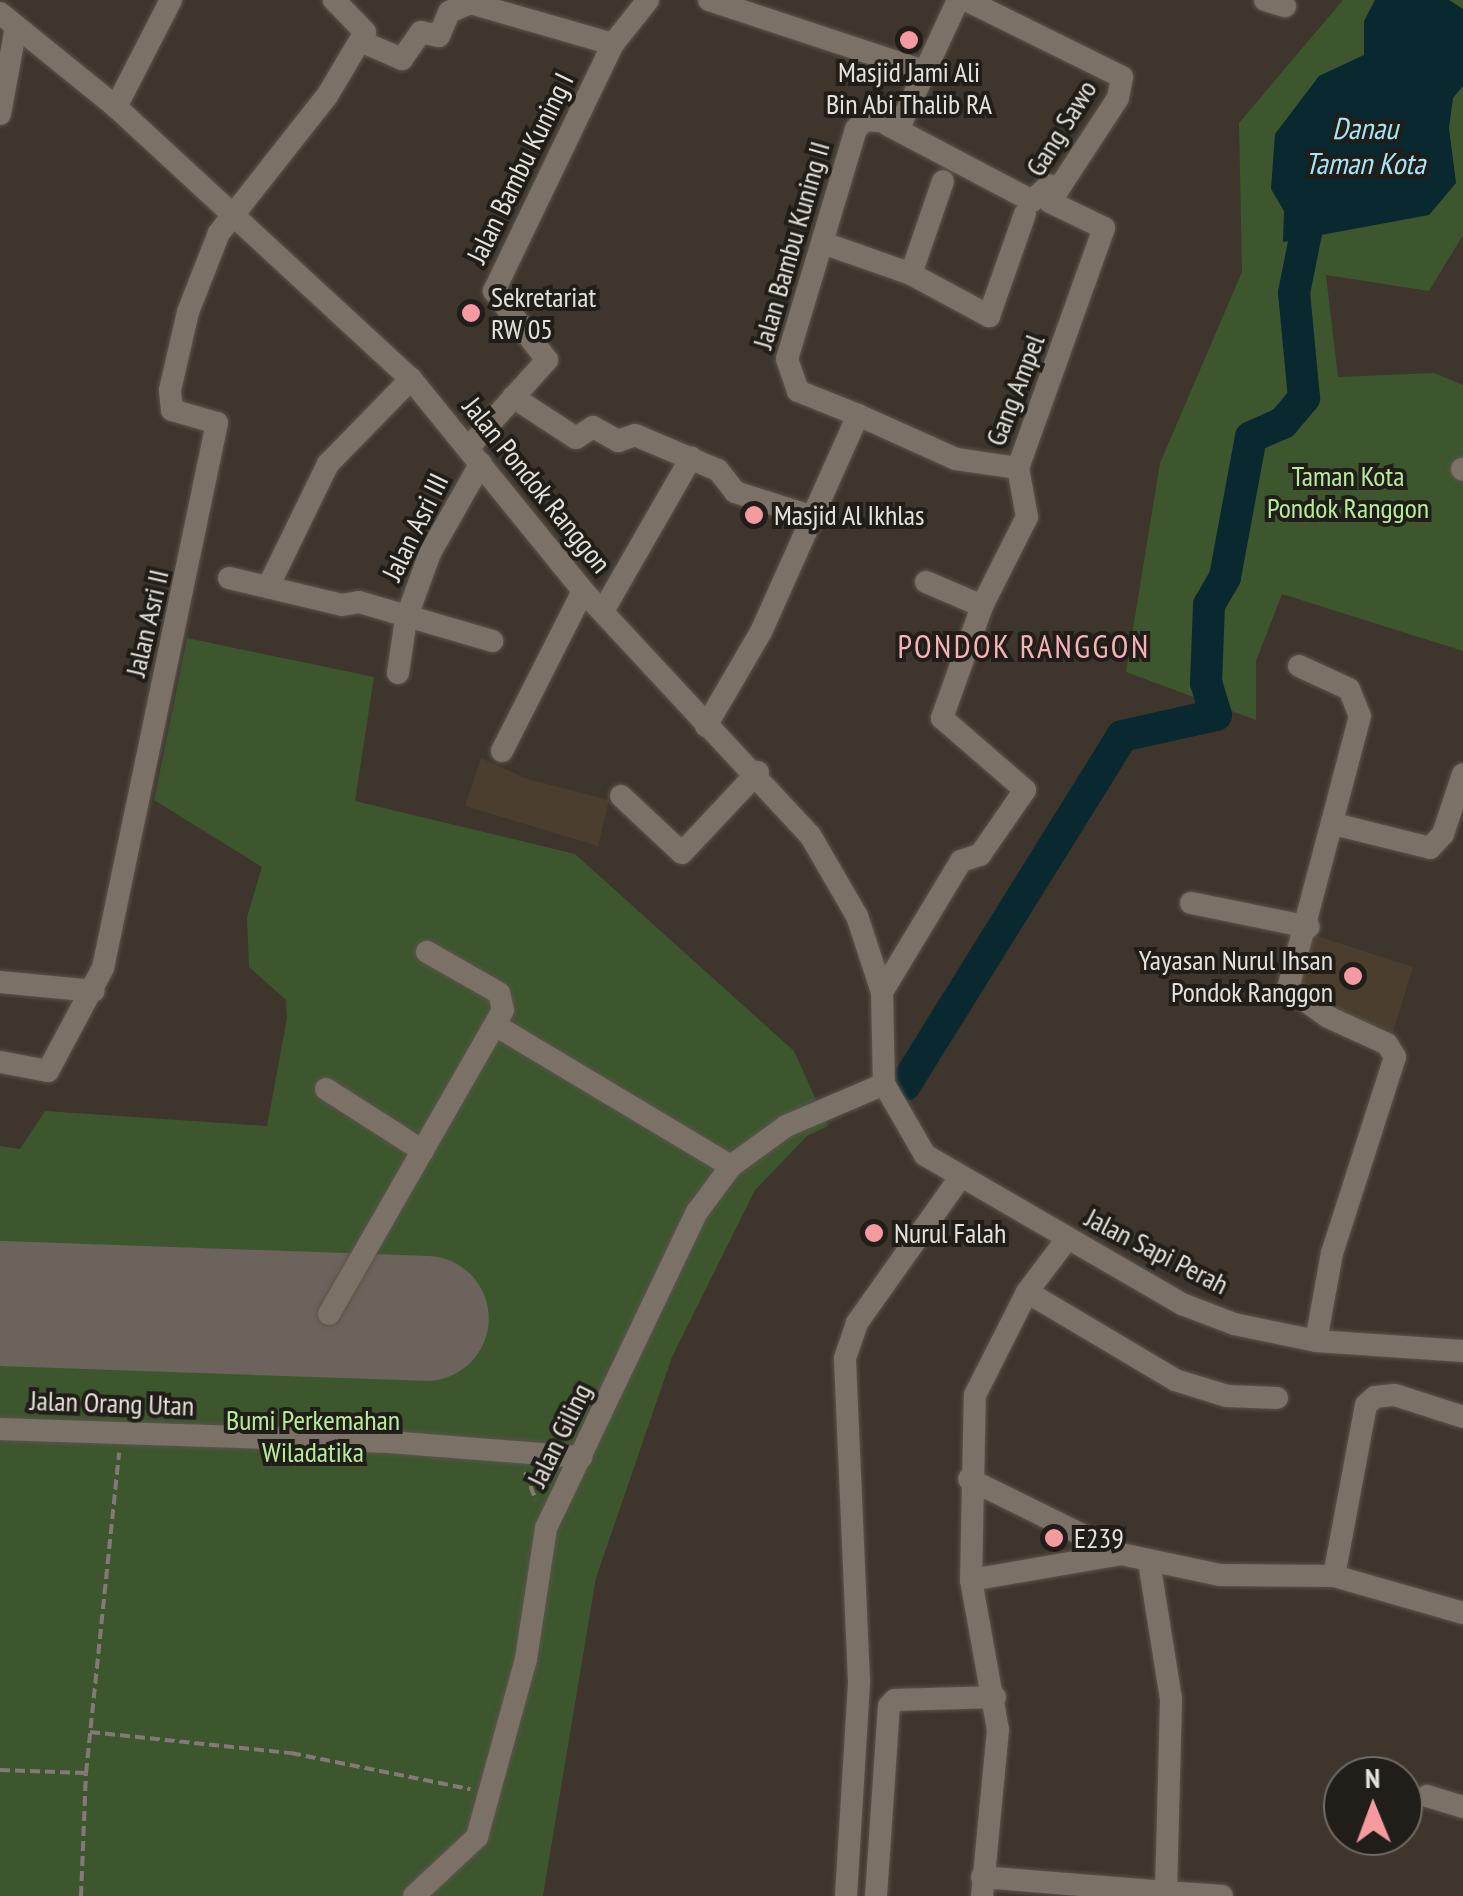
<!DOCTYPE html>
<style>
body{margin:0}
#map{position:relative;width:1463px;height:1896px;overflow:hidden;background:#3e352c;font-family:"PT Sans Narrow",sans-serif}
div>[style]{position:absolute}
.built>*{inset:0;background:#4b3e2f}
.green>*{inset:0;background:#3d562e}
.water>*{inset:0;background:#0a2830}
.river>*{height:32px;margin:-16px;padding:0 16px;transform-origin:16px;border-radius:16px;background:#0a2830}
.runway>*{height:125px;margin:-62.5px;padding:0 62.5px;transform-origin:62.5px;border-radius:62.5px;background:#6c645c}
.path>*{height:4px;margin-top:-2px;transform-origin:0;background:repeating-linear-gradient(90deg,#827a73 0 10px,transparent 0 15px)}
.roads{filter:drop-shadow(0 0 2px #5b544c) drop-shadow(0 0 2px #5b544c)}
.minor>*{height:22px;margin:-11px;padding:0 11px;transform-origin:11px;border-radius:11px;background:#7b7166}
.dots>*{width:28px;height:28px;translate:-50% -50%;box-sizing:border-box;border:5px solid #211e19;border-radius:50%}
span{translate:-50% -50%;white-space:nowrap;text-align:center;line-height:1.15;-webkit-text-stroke:8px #211e19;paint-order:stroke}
.poi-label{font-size:28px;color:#e6e1db}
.left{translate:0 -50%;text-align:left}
.right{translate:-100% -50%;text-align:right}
.street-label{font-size:28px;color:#e6e1db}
.park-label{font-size:28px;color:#b7ed99}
.water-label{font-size:30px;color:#a1e7fa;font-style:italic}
.quarter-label{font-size:32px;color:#f7b3b6;letter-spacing:2.5px}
.north{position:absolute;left:1323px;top:1756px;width:100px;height:100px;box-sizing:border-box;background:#211e19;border:2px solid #706c67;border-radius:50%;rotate:359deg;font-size:28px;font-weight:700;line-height:40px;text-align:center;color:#e6e1db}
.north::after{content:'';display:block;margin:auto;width:35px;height:45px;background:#f49aa0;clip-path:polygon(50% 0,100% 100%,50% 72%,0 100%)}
</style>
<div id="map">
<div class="built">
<i style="clip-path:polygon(481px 758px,527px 779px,609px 800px,598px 846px,465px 806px)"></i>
<i style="clip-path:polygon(1311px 934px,1413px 967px,1393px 1032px,1344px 1015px,1293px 985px)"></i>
</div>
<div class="green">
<i style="clip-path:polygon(1343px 0,1463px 0,1463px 235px,1429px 291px,1326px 275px,1338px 377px,1434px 373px,1463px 385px,1463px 651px,1282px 594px,1256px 661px,1256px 720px,1126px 672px,1160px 463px,1242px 272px,1239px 123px)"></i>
<i style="clip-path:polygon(187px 638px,374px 677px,355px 801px,575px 854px,794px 1051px,828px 1126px,807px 1136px,755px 1190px,672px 1357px,596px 1578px,543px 1896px,0 1896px,0 1146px,20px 1149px,45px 1111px,267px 1126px,287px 1018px,286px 1000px,249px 967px,247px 917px,262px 867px,154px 800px)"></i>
</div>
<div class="water">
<i style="clip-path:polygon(1375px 0,1449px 0,1463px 9px,1463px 86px,1453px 98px,1449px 128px,1456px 183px,1429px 215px,1283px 242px,1284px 211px,1271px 189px,1275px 134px,1319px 76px,1364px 55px,1364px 21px)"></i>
</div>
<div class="river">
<i style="left:905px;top:1085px;width:411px;rotate:-58.1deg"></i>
<i style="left:1122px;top:736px;width:96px;rotate:-12.6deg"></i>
<i style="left:1216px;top:715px;width:34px;rotate:-107deg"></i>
<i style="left:1206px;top:683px;width:78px;rotate:-87.8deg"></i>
<i style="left:1209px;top:605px;width:32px;rotate:-60deg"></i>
<i style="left:1225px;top:577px;width:142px;rotate:-79.5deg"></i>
<i style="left:1251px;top:437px;width:35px;rotate:-24deg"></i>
<i style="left:1283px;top:423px;width:33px;rotate:-50deg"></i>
<i style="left:1304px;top:398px;width:105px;rotate:-95.4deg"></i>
<i style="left:1294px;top:293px;width:97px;rotate:-78.7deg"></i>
</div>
<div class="runway">
<i style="left:0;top:1303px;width:426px;rotate:2deg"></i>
</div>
<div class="path">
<i style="left:525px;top:1472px;width:30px;rotate:69deg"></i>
<i style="left:90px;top:1732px;width:202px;rotate:6deg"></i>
<i style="left:291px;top:1753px;width:183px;rotate:11.4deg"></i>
<i style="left:0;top:1770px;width:85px;rotate:2deg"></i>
<i style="left:81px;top:1896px;width:123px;rotate:-87.7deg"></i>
<i style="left:86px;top:1773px;width:322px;rotate:-84.1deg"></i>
</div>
<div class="roads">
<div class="minor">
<i style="left:709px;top:0;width:226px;rotate:18.3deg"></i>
<i style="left:1265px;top:0;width:21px;rotate:17deg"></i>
<i style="left:0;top:13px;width:149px;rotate:39deg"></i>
<i style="left:116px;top:107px;width:401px;rotate:42.7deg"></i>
<i style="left:411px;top:379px;width:273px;rotate:50.9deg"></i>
<i style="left:583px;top:591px;width:333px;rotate:47.1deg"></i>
<i style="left:810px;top:835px;width:94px;rotate:59.9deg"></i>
<i style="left:857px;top:916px;width:80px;rotate:71.8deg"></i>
<i style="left:882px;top:992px;width:92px;rotate:88.8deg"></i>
<i style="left:884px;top:1084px;width:82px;rotate:60deg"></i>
<i style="left:925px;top:1155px;width:297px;rotate:30.1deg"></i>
<i style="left:1182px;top:1304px;width:56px;rotate:21deg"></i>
<i style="left:1234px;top:1324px;width:84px;rotate:11.7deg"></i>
<i style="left:1316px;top:1341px;width:147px;rotate:3.9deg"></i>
<i style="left:360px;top:41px;width:46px;rotate:23.2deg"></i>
<i style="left:402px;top:59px;width:33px;rotate:-55deg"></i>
<i style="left:421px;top:32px;width:18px;rotate:13deg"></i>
<i style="left:439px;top:36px;width:26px;rotate:-67deg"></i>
<i style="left:449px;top:12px;width:23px;rotate:-23deg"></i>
<i style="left:470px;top:3px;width:149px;rotate:16deg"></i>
<i style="left:116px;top:107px;width:120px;rotate:-62.8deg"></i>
<i style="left:0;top:114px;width:88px;rotate:-79.6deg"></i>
<i style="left:888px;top:125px;width:163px;rotate:27.8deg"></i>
<i style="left:1032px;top:201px;width:23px;rotate:-43deg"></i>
<i style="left:826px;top:244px;width:90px;rotate:19.4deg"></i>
<i style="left:911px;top:274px;width:89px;rotate:28.3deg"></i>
<i style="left:989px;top:316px;width:108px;rotate:-70.6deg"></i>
<i style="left:911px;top:274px;width:98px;rotate:-71deg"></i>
<i style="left:513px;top:397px;width:75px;rotate:33.1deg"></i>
<i style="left:576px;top:438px;width:20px;rotate:-33deg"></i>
<i style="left:593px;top:427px;width:29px;rotate:29deg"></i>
<i style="left:618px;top:441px;width:18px;rotate:-19deg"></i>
<i style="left:635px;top:435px;width:90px;rotate:22.9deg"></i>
<i style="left:718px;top:470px;width:28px;rotate:52deg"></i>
<i style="left:735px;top:492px;width:79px;rotate:17.7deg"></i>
<i style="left:858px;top:415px;width:107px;rotate:24.2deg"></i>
<i style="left:956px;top:459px;width:63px;rotate:8.3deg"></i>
<i style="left:1018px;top:468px;width:255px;rotate:-70.3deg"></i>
<i style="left:1104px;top:228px;width:60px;rotate:-154.3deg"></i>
<i style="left:1050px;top:202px;width:124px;rotate:-56.8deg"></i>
<i style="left:1118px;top:98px;width:21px;rotate:-79deg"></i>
<i style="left:1122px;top:77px;width:174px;rotate:-153.7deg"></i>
<i style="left:469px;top:447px;width:117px;rotate:-48.1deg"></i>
<i style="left:547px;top:360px;width:87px;rotate:-127.5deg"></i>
<i style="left:494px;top:291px;width:274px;rotate:-64.3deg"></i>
<i style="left:613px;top:44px;width:56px;rotate:-51.5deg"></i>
<i style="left:1462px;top:469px;width:1px;rotate:45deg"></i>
<i style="left:229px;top:578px;width:116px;rotate:13.4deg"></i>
<i style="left:342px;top:605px;width:17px;rotate:-10deg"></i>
<i style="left:359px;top:602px;width:139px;rotate:16.3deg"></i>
<i style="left:926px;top:582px;width:61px;rotate:23.2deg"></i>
<i style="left:268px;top:587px;width:137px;rotate:-64deg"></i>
<i style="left:328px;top:464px;width:119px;rotate:-45.7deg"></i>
<i style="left:603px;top:611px;width:177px;rotate:-60.1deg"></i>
<i style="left:1299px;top:666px;width:55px;rotate:24.7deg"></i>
<i style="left:1349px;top:689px;width:29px;rotate:68deg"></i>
<i style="left:1360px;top:716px;width:281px;rotate:104.8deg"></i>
<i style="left:1288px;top:988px;width:49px;rotate:35.9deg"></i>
<i style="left:1328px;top:1017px;width:65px;rotate:24.6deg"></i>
<i style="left:1387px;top:1044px;width:15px;rotate:58deg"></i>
<i style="left:1395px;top:1057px;width:206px;rotate:107.8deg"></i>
<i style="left:1332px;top:1253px;width:89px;rotate:100.3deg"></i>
<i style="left:398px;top:673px;width:55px;rotate:-81.6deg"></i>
<i style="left:406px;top:619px;width:70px;rotate:-70deg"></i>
<i style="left:430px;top:553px;width:103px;rotate:-60.5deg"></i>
<i style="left:706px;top:726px;width:109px;rotate:-59.7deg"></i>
<i style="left:761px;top:632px;width:238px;rotate:-65.9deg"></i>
<i style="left:858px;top:415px;width:65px;rotate:-158.2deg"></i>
<i style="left:798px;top:391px;width:34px;rotate:-109deg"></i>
<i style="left:787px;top:359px;width:240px;rotate:-73.3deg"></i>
<i style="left:856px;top:129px;width:13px;rotate:-45deg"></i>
<i style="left:865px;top:120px;width:36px;rotate:5deg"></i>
<i style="left:901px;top:123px;width:136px;rotate:-65.1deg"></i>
<i style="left:502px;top:751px;width:179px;rotate:-63.1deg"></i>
<i style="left:621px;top:796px;width:83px;rotate:43.1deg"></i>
<i style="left:682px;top:853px;width:111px;rotate:-46.8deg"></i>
<i style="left:1334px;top:824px;width:99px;rotate:14deg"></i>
<i style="left:1430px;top:848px;width:19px;rotate:-47deg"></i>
<i style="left:1443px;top:834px;width:63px;rotate:-71.6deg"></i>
<i style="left:1191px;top:903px;width:120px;rotate:11.5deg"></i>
<i style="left:0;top:982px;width:94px;rotate:5.5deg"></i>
<i style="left:882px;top:992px;width:153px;rotate:-58.9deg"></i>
<i style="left:961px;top:861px;width:20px;rotate:-18deg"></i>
<i style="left:980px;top:855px;width:79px;rotate:-55.3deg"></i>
<i style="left:1025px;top:790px;width:110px;rotate:-139.1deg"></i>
<i style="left:942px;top:718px;width:119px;rotate:-70.3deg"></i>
<i style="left:982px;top:606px;width:100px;rotate:-63.2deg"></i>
<i style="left:1027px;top:517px;width:50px;rotate:-100.4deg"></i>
<i style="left:495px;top:1025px;width:275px;rotate:30.9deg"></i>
<i style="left:0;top:1062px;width:49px;rotate:10.6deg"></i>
<i style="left:48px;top:1071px;width:117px;rotate:-61.9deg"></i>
<i style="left:103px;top:968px;width:557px;rotate:-78.19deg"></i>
<i style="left:217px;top:423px;width:47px;rotate:-163.9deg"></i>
<i style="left:172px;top:410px;width:20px;rotate:-96deg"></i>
<i style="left:170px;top:390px;width:80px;rotate:-77deg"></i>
<i style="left:188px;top:312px;width:85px;rotate:-68.6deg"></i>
<i style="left:219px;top:233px;width:174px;rotate:-51.8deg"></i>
<i style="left:327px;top:96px;width:74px;rotate:-59.3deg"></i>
<i style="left:365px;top:32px;width:45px;rotate:-134.1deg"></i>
<i style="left:326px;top:1089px;width:115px;rotate:32.6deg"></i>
<i style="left:1027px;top:1292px;width:172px;rotate:30.7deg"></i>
<i style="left:1175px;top:1380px;width:54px;rotate:17.1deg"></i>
<i style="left:1227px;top:1396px;width:50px;rotate:2.3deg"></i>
<i style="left:329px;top:1314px;width:350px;rotate:-60.2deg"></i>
<i style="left:503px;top:1010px;width:17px;rotate:-103deg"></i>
<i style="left:499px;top:993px;width:83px;rotate:-150.3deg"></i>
<i style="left:0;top:1429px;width:389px;rotate:1.9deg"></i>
<i style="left:389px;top:1442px;width:193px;rotate:4.5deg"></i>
<i style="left:969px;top:1479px;width:169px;rotate:26.3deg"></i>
<i style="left:1121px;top:1554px;width:101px;rotate:12deg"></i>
<i style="left:1220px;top:1575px;width:114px;rotate:0.5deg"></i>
<i style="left:1334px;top:1576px;width:134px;rotate:16deg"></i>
<i style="left:1334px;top:1576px;width:174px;rotate:-79.4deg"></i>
<i style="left:1366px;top:1405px;width:12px;rotate:-42deg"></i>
<i style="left:1375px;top:1397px;width:20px;rotate:-6deg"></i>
<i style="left:1395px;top:1395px;width:71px;rotate:17.9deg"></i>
<i style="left:971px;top:1580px;width:152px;rotate:-9.8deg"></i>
<i style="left:1427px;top:1796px;width:38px;rotate:17deg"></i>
<i style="left:982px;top:1877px;width:185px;rotate:4.7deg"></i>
<i style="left:1166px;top:1892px;width:193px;rotate:-88.5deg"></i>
<i style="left:1171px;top:1699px;width:140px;rotate:-99.1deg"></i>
<i style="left:1166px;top:1892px;width:56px;rotate:4.1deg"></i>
<i style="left:414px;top:1896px;width:86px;rotate:-43.1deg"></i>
<i style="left:477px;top:1837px;width:185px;rotate:-74.6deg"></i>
<i style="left:526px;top:1659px;width:133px;rotate:-81.3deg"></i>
<i style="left:546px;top:1528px;width:350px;rotate:-64.5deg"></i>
<i style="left:697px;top:1212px;width:57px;rotate:-53.5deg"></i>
<i style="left:731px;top:1166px;width:68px;rotate:-36deg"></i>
<i style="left:786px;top:1126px;width:107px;rotate:-23.2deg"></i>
<i style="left:846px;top:1896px;width:215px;rotate:-86.5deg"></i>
<i style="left:859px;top:1681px;width:323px;rotate:-92.5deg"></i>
<i style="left:845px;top:1358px;width:37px;rotate:-71deg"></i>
<i style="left:857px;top:1323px;width:176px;rotate:-54.7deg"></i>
<i style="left:876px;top:1896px;width:190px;rotate:-86.1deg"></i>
<i style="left:889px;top:1706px;width:8px;rotate:-45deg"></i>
<i style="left:895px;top:1700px;width:100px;rotate:-1.7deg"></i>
<i style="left:982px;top:1896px;width:167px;rotate:-84.5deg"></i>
<i style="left:998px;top:1730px;width:152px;rotate:-100.2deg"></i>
<i style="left:971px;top:1580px;width:185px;rotate:-88.8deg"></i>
<i style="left:975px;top:1395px;width:115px;rotate:-63.2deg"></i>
<i style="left:1027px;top:1292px;width:66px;rotate:-53deg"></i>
</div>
</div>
<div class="dots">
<i style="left:909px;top:40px;background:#f49aa0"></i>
<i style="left:471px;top:313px;background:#f49aa0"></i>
<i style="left:754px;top:515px;background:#f49aa0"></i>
<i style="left:1353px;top:976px;background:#f49aa0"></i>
<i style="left:874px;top:1233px;background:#f49aa0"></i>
<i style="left:1054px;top:1538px;background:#f49aa0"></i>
</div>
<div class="poi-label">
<span style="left:909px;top:88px">Masjid Jami Ali<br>Bin Abi Thalib RA</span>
<span class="left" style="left:491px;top:313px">Sekretariat<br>RW 05</span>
<span class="left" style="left:774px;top:515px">Masjid Al Ikhlas</span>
<span class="right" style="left:1333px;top:976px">Yayasan Nurul Ihsan<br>Pondok Ranggon</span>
<span class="left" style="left:894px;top:1233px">Nurul Falah</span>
<span class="left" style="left:1074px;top:1538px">E239</span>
</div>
<div class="street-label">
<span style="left:1061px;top:128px;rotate:-58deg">Gang Sawo</span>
<span style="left:520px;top:168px;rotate:-64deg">Jalan Bambu Kuning I</span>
<span style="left:791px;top:245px;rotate:-74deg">Jalan Bambu Kuning II</span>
<span style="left:1015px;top:390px;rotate:-69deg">Gang Ampel</span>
<span style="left:537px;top:485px;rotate:51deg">Jalan Pondok Ranggon</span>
<span style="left:415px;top:527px;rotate:-64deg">Jalan Asri III</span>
<span style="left:147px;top:623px;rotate:-77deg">Jalan Asri II</span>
<span style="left:1157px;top:1251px;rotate:27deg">Jalan Sapi Perah</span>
<span style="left:112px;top:1403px;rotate:2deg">Jalan Orang Utan</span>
<span style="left:559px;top:1435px;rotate:-64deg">Jalan Giling</span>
</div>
<div class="park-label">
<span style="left:1348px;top:492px">Taman Kota<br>Pondok Ranggon</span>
<span style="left:313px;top:1436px">Bumi Perkemahan<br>Wiladatika</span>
</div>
<div class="water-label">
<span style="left:1365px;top:145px">Danau<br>Taman Kota</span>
</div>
<div class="quarter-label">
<span style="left:1024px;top:646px">PONDOK RANGGON</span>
</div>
<div class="north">N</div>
</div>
